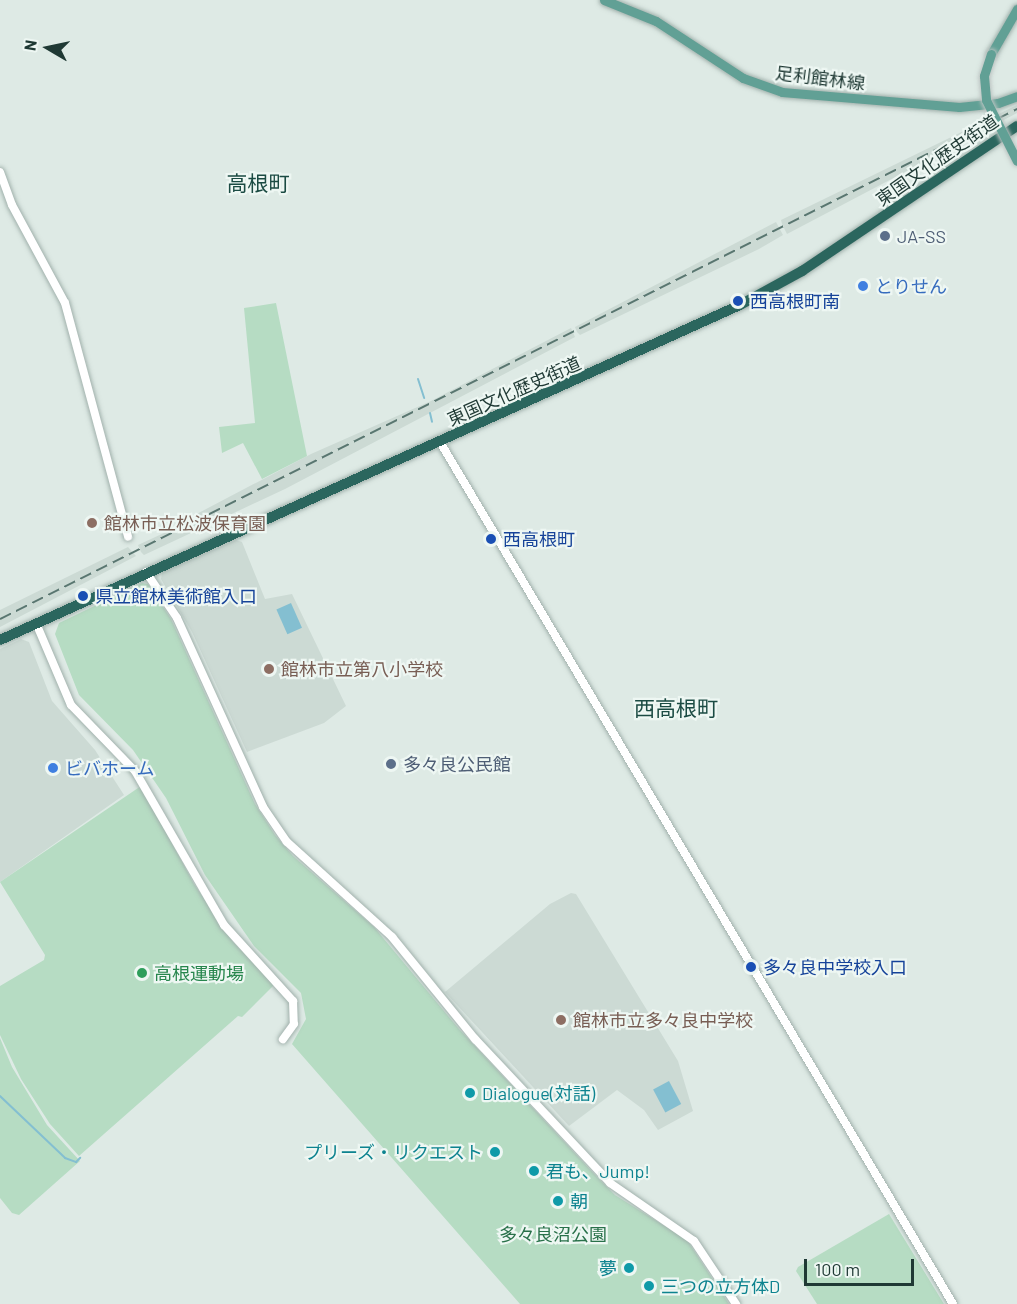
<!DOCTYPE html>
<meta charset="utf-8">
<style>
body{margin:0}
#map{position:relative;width:1017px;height:1304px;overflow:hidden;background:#deeae5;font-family:Barlow,"Noto Sans JP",sans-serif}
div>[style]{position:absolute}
.built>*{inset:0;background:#ccdad4}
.green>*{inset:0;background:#b6dcc3}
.water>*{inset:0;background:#84bfd1;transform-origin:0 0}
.stream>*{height:2px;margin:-1px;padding:0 1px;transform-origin:1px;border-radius:1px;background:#84bfd1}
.roads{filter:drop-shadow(0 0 2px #a1b1ac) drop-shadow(0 0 2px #a1b1ac)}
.minor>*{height:8px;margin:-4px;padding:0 4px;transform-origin:4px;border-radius:4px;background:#fff}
.major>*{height:9px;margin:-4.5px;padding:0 4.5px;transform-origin:4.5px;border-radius:4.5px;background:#61a095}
.highway>*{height:10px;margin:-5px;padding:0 5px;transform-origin:5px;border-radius:5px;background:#2b665e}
.rail>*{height:2px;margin-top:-1px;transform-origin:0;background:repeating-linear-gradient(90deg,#597670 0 12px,transparent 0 18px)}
.bridges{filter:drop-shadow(0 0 2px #bcc4c2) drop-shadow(0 0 2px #bcc4c2)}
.major-bridge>*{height:9px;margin:-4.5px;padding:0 4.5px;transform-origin:4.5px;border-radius:4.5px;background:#61a095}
.dots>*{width:16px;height:16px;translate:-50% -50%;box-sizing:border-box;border:3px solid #eef7f3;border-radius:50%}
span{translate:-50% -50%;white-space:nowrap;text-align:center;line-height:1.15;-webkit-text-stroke:4.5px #eef7f3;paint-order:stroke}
.street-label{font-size:18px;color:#1f3934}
.service-label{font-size:18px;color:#4e5e75}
.left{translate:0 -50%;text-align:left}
.shop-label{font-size:18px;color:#366cbe}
.transit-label{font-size:18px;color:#164399}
.education-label{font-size:18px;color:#785e54}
.leisure-label{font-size:18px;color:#27864d}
.culture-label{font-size:18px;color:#0d838f}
.right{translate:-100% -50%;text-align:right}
.park-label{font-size:18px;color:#29714a}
.quarter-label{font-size:21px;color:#1b4b43}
.north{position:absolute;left:18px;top:18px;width:60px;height:60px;-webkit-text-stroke:4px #eef7f3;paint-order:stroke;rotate:279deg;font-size:16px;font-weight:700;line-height:24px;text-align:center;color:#1f3934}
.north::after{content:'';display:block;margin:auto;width:21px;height:27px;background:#1f3934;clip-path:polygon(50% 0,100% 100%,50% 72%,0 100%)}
.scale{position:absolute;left:804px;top:1259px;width:110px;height:27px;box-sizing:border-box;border:3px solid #1f3934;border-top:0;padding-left:8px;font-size:18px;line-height:21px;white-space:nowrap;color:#1f3934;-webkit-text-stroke:4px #eef7f3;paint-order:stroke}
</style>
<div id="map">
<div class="built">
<i style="clip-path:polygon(1017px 105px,1017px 113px,787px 234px,782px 224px,781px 220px)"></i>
<i style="clip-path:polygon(776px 222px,783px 235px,759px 249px,580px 335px,577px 332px,575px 327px)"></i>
<i style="clip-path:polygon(571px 328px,575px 337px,285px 489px,144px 555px,141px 552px,138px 545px,192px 520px,189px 518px,311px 454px,431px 401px)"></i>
<i style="clip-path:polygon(236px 540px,242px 542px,265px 599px,292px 594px,346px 706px,324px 723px,247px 752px,192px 632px,161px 579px,162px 572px)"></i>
<i style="clip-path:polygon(128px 547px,136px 556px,0 627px,0 610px)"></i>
<i style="clip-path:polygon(21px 639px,29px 642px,52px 701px,95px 750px,124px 795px,0 882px,0 649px)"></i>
<i style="clip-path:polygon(571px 893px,576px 894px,678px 1061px,693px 1111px,658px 1130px,644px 1110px,617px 1090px,569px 1126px,445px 992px,550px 904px)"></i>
</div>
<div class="green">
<i style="clip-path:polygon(276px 303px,307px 456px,262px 479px,243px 443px,222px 453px,219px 427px,255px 423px,244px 308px)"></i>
<i style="clip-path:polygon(142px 583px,148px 584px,171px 619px,255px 804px,275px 835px,293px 856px,374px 927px,459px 1029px,597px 1177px,615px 1195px,687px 1240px,729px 1304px,520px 1304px,292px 1044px,306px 1019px,301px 993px,254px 946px,205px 875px,166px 798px,133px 750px,79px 695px,55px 634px,59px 623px)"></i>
<i style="clip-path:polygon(141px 786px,194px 884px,233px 942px,274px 985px,242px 1017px,238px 1016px,79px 1156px,50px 1124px,21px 1079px,0 1035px,0 986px,44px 960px,45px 955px,0 882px)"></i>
<i style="clip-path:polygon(0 1038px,12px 1067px,47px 1125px,80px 1161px,19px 1215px,12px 1213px,0 1198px)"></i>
<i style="clip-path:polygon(889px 1214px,944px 1304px,817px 1304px,796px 1271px,798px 1267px)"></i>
</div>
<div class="water">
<i style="left:291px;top:603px;width:27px;height:16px;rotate:66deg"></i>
<i style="left:669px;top:1081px;width:26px;height:18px;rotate:62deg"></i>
</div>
<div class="stream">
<i style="left:418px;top:379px;width:20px;rotate:72deg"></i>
<i style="left:430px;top:413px;width:9px;rotate:77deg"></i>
<i style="left:0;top:1096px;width:90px;rotate:43.6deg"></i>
<i style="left:65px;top:1158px;width:12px;rotate:20deg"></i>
<i style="left:76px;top:1162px;width:6px;rotate:-45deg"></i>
</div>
<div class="roads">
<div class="minor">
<i style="left:0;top:172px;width:35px;rotate:70deg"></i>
<i style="left:12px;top:205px;width:111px;rotate:61.6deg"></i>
<i style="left:65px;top:303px;width:242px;rotate:74.9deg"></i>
<i style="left:440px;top:442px;width:1003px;rotate:59.24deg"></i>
<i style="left:146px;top:572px;width:55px;rotate:56deg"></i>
<i style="left:177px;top:618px;width:208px;rotate:65.5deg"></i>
<i style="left:263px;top:807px;width:42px;rotate:55.6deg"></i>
<i style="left:287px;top:842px;width:142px;rotate:42.1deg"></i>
<i style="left:392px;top:937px;width:132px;rotate:50.9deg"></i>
<i style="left:475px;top:1039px;width:197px;rotate:46.8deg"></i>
<i style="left:610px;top:1183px;width:102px;rotate:34.6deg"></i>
<i style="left:694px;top:1241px;width:76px;rotate:56.3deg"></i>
<i style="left:36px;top:623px;width:89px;rotate:66.9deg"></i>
<i style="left:71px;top:705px;width:92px;rotate:45.9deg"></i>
<i style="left:135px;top:771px;width:178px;rotate:60deg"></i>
<i style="left:224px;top:925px;width:103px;rotate:47.8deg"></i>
<i style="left:293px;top:1001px;width:23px;rotate:88deg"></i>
<i style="left:294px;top:1024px;width:19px;rotate:126deg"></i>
</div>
<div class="major">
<i style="left:604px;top:0;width:56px;rotate:22deg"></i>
<i style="left:656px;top:21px;width:104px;rotate:33.2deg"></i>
<i style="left:743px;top:78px;width:41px;rotate:19.7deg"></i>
<i style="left:782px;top:92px;width:178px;rotate:4.8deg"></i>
<i style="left:959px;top:107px;width:39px;rotate:-6deg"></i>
<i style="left:998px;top:103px;width:20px;rotate:-20deg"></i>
<i style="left:991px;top:54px;width:52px;rotate:-60deg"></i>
</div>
<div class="highway">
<i style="left:0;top:640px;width:812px;rotate:-24.36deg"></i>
<i style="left:740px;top:305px;width:71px;rotate:-28.7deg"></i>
<i style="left:802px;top:271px;width:259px;rotate:-34deg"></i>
</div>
</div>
<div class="rail">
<i style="left:0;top:619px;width:1138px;rotate:-26.63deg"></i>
</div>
<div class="bridges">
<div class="major-bridge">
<i style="left:991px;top:54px;width:23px;rotate:108deg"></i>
<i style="left:984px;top:76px;width:24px;rotate:85deg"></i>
<i style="left:986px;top:100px;width:68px;rotate:63.1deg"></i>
</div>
</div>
<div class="dots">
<i style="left:885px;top:236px;background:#5c6f8a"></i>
<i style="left:863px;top:286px;background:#3f7fe0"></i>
<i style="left:738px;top:301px;background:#1a4fb4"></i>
<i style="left:92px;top:523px;background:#8d6e63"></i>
<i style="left:491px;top:539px;background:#1a4fb4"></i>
<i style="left:83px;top:596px;background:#1a4fb4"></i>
<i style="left:269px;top:669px;background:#8d6e63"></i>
<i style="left:391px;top:764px;background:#5c6f8a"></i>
<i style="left:53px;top:768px;background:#3f7fe0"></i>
<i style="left:751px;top:967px;background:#1a4fb4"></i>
<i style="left:142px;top:973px;background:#2e9e5b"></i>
<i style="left:561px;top:1020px;background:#8d6e63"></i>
<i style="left:470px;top:1093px;background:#0f9aa8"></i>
<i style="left:495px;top:1152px;background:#0f9aa8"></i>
<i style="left:534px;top:1171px;background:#0f9aa8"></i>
<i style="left:558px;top:1201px;background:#0f9aa8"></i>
<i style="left:629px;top:1268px;background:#0f9aa8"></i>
<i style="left:649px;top:1286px;background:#0f9aa8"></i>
</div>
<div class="street-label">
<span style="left:820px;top:78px;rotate:7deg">足利館林線</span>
<span style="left:937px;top:160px;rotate:-35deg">東国文化歴史街道</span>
<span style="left:514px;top:391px;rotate:-24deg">東国文化歴史街道</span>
</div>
<div class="service-label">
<span class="left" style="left:897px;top:236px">JA-SS</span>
<span class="left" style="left:403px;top:764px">多々良公民館</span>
</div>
<div class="shop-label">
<span class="left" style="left:875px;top:286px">とりせん</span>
<span class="left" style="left:65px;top:768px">ビバホーム</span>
</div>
<div class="transit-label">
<span class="left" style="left:750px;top:301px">西高根町南</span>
<span class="left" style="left:503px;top:539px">西高根町</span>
<span class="left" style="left:95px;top:596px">県立館林美術館入口</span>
<span class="left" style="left:763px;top:967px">多々良中学校入口</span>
</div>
<div class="education-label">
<span class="left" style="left:104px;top:523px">館林市立松波保育園</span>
<span class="left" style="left:281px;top:669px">館林市立第八小学校</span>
<span class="left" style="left:573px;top:1020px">館林市立多々良中学校</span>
</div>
<div class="leisure-label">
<span class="left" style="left:154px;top:973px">高根運動場</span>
</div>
<div class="culture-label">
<span class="left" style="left:482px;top:1093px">Dialogue(対話)</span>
<span class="right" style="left:483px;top:1152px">プリーズ・リクエスト</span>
<span class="left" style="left:546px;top:1171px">君も、Jump!</span>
<span class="left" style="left:570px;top:1201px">朝</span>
<span class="right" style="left:617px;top:1268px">夢</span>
<span class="left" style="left:661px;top:1286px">三つの立方体D</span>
</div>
<div class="park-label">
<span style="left:553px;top:1234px">多々良沼公園</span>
</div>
<div class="quarter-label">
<span style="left:258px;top:183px">高根町</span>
<span style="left:676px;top:708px">西高根町</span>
</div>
<div class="north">N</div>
<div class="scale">100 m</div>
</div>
